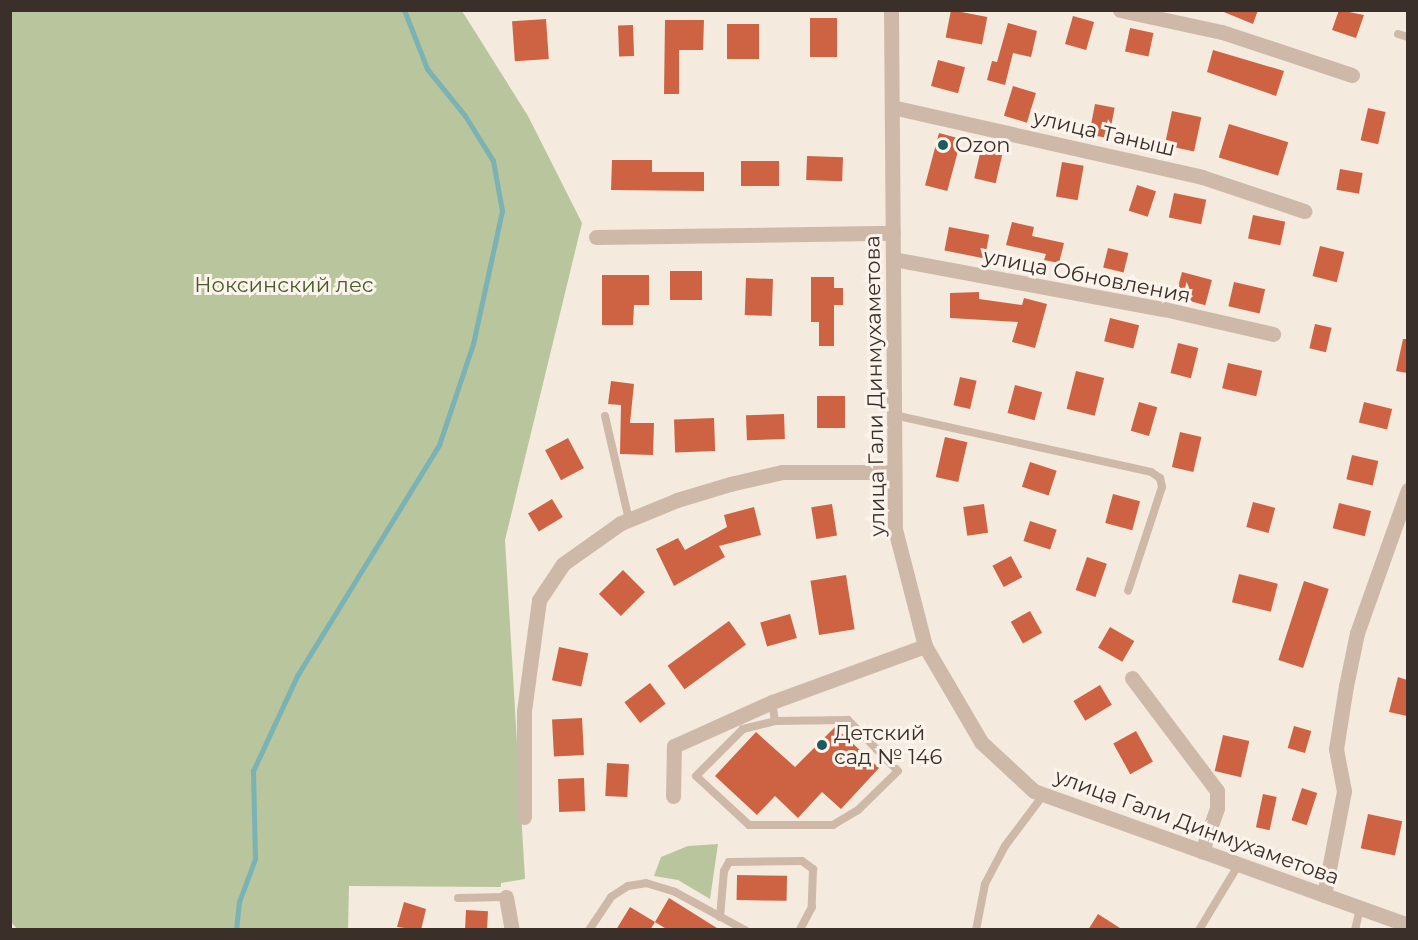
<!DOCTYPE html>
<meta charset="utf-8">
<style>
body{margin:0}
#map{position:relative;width:1418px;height:940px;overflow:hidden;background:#f5eade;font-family:Montserrat,sans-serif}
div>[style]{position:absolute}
.green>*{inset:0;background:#b8c59d}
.stream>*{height:4.5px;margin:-2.25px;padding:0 2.25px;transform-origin:2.25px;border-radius:2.25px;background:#7bb2b4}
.building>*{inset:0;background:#ce6343;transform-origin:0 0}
.service>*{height:8px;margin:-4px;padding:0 4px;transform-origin:4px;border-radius:4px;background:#ceb9a9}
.minor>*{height:15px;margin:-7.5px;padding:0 7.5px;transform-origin:7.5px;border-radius:7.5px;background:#ceb9a9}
.tertiary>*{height:15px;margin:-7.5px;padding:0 7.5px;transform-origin:7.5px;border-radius:7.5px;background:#ceb9a9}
.dots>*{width:16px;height:16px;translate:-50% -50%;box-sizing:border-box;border:3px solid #fbf4ec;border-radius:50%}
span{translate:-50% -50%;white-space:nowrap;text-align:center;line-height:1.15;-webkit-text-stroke:6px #fbf4ec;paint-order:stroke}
.street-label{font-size:21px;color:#3b2f29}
.poi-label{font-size:21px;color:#3b2f29}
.left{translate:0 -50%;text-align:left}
.park-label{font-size:21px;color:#4a5b2b}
.frame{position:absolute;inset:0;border:12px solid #3b2f29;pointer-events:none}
</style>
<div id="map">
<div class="green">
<i style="clip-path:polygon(10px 11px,462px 11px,528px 116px,582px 223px,505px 540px,525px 879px,501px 883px,501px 887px,349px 886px,348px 929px,18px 930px,11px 922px)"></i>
<i style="clip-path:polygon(718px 844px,710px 899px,678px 880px,654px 876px,661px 857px,688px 846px)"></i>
</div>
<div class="stream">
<i style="left:236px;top:930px;width:28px;rotate:-84deg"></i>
<i style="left:239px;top:902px;width:46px;rotate:-69.6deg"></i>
<i style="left:255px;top:859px;width:88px;rotate:-91.3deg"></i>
<i style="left:253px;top:771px;width:105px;rotate:-65.1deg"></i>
<i style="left:297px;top:676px;width:271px;rotate:-58.4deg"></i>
<i style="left:439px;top:445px;width:107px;rotate:-71.4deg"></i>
<i style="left:473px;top:344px;width:136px;rotate:-77.7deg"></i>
<i style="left:502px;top:211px;width:51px;rotate:-100.2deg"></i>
<i style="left:493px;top:161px;width:53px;rotate:-121.9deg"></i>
<i style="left:465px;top:116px;width:60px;rotate:-129deg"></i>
<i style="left:427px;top:69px;width:63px;rotate:-111.3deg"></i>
</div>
<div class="building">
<i style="left:951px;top:10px;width:37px;height:28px;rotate:11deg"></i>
<i style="clip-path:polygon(1219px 10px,1258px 10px,1253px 24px)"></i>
<i style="clip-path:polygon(1339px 10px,1364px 15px,1356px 38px,1332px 30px)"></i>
<i style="left:1073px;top:16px;width:22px;height:29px;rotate:16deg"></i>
<i style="left:810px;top:18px;width:27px;height:39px"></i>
<i style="left:546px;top:19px;width:40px;height:34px;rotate:86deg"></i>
<i style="clip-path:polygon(665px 20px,704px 20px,703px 50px,679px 50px,679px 94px,664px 94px)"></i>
<i style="clip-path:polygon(1008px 23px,1037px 31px,1031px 57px,1013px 53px,1005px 85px,987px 80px,992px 61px,997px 62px)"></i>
<i style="left:727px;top:24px;width:32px;height:35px"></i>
<i style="left:633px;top:25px;width:31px;height:15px;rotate:88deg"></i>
<i style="left:1130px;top:28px;width:24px;height:24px;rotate:12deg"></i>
<i style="clip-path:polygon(1213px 50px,1284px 71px,1276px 96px,1207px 72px)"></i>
<i style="left:938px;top:60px;width:28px;height:27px;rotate:15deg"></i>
<i style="left:1013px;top:86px;width:24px;height:31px;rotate:17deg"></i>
<i style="left:1095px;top:104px;width:20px;height:31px;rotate:11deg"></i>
<i style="left:1368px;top:108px;width:18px;height:33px;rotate:13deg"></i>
<i style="left:1172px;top:111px;width:30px;height:35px;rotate:12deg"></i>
<i style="left:1229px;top:124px;width:62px;height:35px;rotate:17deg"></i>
<i style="left:939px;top:133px;width:23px;height:54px;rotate:15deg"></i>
<i style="left:981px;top:149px;width:22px;height:30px;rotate:13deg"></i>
<i style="left:807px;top:156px;width:36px;height:24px;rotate:2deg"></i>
<i style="clip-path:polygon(612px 160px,652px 160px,652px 172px,704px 172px,704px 191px,611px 190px)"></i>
<i style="left:741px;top:161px;width:38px;height:25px"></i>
<i style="left:1062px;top:162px;width:22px;height:35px;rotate:10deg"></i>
<i style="left:1340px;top:169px;width:23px;height:21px;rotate:10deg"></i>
<i style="left:1137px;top:185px;width:20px;height:27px;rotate:18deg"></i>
<i style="left:1174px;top:193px;width:33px;height:25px;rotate:12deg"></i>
<i style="left:1253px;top:215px;width:33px;height:24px;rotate:12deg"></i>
<i style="clip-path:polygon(1012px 222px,1034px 227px,1032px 236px,1064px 243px,1059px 263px,1044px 260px,1046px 254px,1006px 245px)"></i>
<i style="left:949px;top:227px;width:41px;height:24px;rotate:11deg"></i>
<i style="left:1320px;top:246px;width:25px;height:31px;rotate:14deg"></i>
<i style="left:1108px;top:248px;width:21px;height:20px;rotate:14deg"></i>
<i style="left:670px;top:271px;width:32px;height:29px"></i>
<i style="left:1182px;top:272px;width:31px;height:26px;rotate:15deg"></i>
<i style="clip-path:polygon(602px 275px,649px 275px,649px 305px,634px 305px,633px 325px,602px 325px)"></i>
<i style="clip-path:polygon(811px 277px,834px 277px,834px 288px,843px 288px,843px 305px,834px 305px,834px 346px,819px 346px,819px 322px,811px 322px)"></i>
<i style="left:746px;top:278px;width:27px;height:37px;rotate:2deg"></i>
<i style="left:1234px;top:282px;width:32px;height:25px;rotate:13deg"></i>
<i style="clip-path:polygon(979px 292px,979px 299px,1022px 305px,1024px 298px,1047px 304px,1035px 348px,1012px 342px,1018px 322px,950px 318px,950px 293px)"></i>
<i style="left:1110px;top:318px;width:30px;height:24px;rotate:14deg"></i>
<i style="left:1315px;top:324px;width:17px;height:25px;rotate:13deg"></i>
<i style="clip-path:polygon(1403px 339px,1407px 339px,1407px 373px,1396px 371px)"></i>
<i style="left:1178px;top:343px;width:21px;height:31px;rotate:14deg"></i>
<i style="left:1228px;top:363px;width:35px;height:26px;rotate:13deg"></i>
<i style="left:1076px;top:371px;width:29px;height:39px;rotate:14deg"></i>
<i style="left:960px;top:377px;width:17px;height:29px;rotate:13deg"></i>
<i style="clip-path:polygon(611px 381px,634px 384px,630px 423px,654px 423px,653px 455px,620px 454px,621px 405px,608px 404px)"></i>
<i style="left:1015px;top:385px;width:28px;height:29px;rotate:15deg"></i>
<i style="left:817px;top:396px;width:28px;height:32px"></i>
<i style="left:1139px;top:402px;width:19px;height:30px;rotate:16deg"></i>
<i style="left:1364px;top:402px;width:29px;height:21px;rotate:14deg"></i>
<i style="left:784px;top:414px;width:25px;height:38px;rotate:88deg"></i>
<i style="left:714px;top:418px;width:33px;height:40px;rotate:88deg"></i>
<i style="left:1180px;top:432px;width:22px;height:36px;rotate:13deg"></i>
<i style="left:945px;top:437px;width:23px;height:41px;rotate:13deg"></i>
<i style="left:568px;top:438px;width:34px;height:26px;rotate:62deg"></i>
<i style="left:1352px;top:455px;width:27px;height:25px;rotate:13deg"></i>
<i style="left:1030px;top:462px;width:28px;height:26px;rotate:18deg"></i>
<i style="left:1113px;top:494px;width:28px;height:30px;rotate:15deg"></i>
<i style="left:552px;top:499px;width:21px;height:28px;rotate:59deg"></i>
<i style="left:1253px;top:502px;width:23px;height:26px;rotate:15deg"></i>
<i style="left:1339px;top:503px;width:33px;height:26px;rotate:14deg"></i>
<i style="left:832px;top:504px;width:32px;height:21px;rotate:81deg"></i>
<i style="left:984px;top:504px;width:29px;height:21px;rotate:82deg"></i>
<i style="clip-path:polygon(754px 507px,761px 535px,719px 546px,725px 557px,674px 586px,656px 549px,678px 538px,685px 550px,727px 527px,724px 515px)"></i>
<i style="left:1030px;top:521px;width:28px;height:21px;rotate:18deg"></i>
<i style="left:1011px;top:556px;width:24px;height:21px;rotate:62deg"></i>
<i style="left:1087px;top:557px;width:21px;height:35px;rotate:19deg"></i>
<i style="left:623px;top:570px;width:31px;height:34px;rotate:45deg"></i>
<i style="left:1239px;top:574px;width:40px;height:29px;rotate:14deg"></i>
<i style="left:846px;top:575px;width:55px;height:36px;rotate:81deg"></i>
<i style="left:1304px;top:581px;width:26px;height:83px;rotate:18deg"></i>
<i style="left:1030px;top:611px;width:25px;height:22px;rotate:61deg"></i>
<i style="left:790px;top:614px;width:25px;height:31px;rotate:74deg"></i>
<i style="left:729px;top:621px;width:29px;height:76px;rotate:54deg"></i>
<i style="left:1110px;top:627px;width:28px;height:24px;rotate:30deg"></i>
<i style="left:559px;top:647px;width:30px;height:34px;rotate:12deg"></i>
<i style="clip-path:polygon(1398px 677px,1407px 680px,1407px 716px,1389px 712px)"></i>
<i style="left:650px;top:683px;width:26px;height:32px;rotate:53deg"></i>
<i style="left:1100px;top:685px;width:23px;height:31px;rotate:59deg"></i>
<i style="left:582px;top:718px;width:37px;height:30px;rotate:87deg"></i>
<i style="left:1294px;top:726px;width:18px;height:23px;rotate:16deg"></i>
<i style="clip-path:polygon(835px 727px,879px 768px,841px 809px,822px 792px,798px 818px,775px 796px,757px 815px,715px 776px,756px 732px,795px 767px)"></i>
<i style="left:1136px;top:731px;width:35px;height:26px;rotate:61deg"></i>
<i style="left:1223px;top:735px;width:27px;height:37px;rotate:13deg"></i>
<i style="left:607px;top:763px;width:22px;height:33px;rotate:3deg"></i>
<i style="left:584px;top:778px;width:33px;height:26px;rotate:88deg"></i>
<i style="left:1302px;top:788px;width:16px;height:34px;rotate:18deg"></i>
<i style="left:1263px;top:794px;width:14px;height:34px;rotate:12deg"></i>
<i style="left:1368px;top:814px;width:35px;height:35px;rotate:12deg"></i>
<i style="left:737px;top:875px;width:50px;height:25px;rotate:1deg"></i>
<i style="clip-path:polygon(669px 898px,720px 930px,668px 930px,655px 922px)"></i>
<i style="clip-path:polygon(404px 902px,426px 909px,421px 930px,397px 927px)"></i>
<i style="clip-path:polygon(630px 907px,655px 922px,650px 930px,616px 930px)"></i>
<i style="left:466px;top:910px;width:22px;height:19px;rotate:3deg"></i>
<i style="clip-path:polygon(1098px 914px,1123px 930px,1088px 930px)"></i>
</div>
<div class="service">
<i style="left:1398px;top:34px;width:10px;rotate:17deg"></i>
<i style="left:894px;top:415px;width:263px;rotate:12.5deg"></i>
<i style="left:1151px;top:472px;width:11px;rotate:34deg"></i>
<i style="left:1160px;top:478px;width:9px;rotate:77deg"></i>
<i style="left:1162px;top:487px;width:109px;rotate:108.1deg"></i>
<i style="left:605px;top:416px;width:107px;rotate:77deg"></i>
<i style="left:772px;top:702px;width:19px;rotate:81deg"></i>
<i style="left:775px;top:721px;width:73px;rotate:-0.8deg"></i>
<i style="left:848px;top:720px;width:71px;rotate:45.6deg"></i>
<i style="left:898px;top:771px;width:56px;rotate:135.7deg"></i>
<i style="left:858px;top:810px;width:29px;rotate:149deg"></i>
<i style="left:833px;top:825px;width:84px;rotate:180deg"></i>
<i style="left:749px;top:825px;width:72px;rotate:-137.2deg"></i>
<i style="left:696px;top:776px;width:66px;rotate:-45deg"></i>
<i style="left:743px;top:729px;width:33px;rotate:-14deg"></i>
<i style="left:458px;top:898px;width:48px;rotate:-1.2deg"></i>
<i style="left:720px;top:917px;width:46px;rotate:-85deg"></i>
<i style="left:724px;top:871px;width:10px;rotate:-61deg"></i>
<i style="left:729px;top:862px;width:73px;rotate:-0.8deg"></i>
<i style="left:802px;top:861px;width:14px;rotate:36deg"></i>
<i style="left:813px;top:869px;width:38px;rotate:92deg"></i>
<i style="left:812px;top:907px;width:26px;rotate:118deg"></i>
<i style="left:589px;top:930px;width:40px;rotate:-56deg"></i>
<i style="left:611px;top:897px;width:20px;rotate:-33deg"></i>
<i style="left:628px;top:886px;width:18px;rotate:-9deg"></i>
<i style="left:646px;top:883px;width:30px;rotate:17deg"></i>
<i style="left:675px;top:892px;width:80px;rotate:28.5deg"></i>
<i style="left:976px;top:930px;width:47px;rotate:-78.9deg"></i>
<i style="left:985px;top:884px;width:43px;rotate:-62.2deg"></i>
<i style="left:1005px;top:846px;width:65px;rotate:-53.1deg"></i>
<i style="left:1199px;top:930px;width:77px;rotate:-58.8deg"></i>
<i style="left:1355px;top:930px;width:23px;rotate:-77deg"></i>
</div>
<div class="minor">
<i style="left:1120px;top:10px;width:104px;rotate:12.2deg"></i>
<i style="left:1222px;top:32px;width:137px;rotate:18.3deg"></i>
<i style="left:892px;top:107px;width:318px;rotate:12.7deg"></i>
<i style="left:1202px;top:177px;width:108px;rotate:18.4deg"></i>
<i style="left:596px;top:237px;width:297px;rotate:-0.8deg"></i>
<i style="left:893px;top:259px;width:276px;rotate:10.5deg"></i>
<i style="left:1164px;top:309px;width:112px;rotate:12.9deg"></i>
<i style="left:1132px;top:678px;width:141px;rotate:53deg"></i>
<i style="left:1217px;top:791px;width:17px;rotate:90deg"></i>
<i style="left:1217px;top:808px;width:46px;rotate:109.2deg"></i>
<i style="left:673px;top:796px;width:50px;rotate:-88.9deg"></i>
<i style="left:674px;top:746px;width:107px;rotate:-24.2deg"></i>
<i style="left:772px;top:702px;width:163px;rotate:-20.1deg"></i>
<i style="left:524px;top:817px;width:106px;rotate:-90deg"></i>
<i style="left:524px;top:711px;width:112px;rotate:-82.3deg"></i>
<i style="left:539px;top:600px;width:43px;rotate:-56.3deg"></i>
<i style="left:563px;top:564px;width:71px;rotate:-35.3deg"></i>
<i style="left:621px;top:523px;width:61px;rotate:-22.3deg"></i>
<i style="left:677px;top:500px;width:55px;rotate:-16.8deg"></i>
<i style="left:730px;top:484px;width:53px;rotate:-13deg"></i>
<i style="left:782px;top:472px;width:112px"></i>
<i style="left:1324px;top:895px;width:106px;rotate:-79.1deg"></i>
<i style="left:1344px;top:791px;width:43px;rotate:-100.8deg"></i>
<i style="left:1336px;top:749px;width:64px;rotate:-81deg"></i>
<i style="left:1346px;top:686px;width:54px;rotate:-78.3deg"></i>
<i style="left:1357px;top:633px;width:152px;rotate:-70.4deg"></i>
<i style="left:506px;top:897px;width:34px;rotate:80deg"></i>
</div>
<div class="tertiary">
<i style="left:891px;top:10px;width:519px;rotate:89.56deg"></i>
<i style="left:895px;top:529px;width:121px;rotate:75.6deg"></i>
<i style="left:925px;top:646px;width:111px;rotate:59.7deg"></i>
<i style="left:981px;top:742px;width:72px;rotate:42.8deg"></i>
<i style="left:1034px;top:791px;width:397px;rotate:19.7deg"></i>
</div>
<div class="dots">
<i style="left:943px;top:145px;background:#1b5c60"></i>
<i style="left:822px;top:745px;background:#1b5c60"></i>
</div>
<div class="street-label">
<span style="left:1104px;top:133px;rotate:13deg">улица Таныш</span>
<span style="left:1087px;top:276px;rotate:11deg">улица Обновления</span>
<span style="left:875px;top:386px;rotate:-91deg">улица Гали Динмухаметова</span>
<span style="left:1197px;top:827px;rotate:20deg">улица Гали Динмухаметова</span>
</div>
<div class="poi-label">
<span class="left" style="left:955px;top:145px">Ozon</span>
<span class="left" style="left:834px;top:745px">Детский<br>сад № 146</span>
</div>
<div class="park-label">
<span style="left:284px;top:285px">Ноксинский лес</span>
</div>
<div class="frame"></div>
</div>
